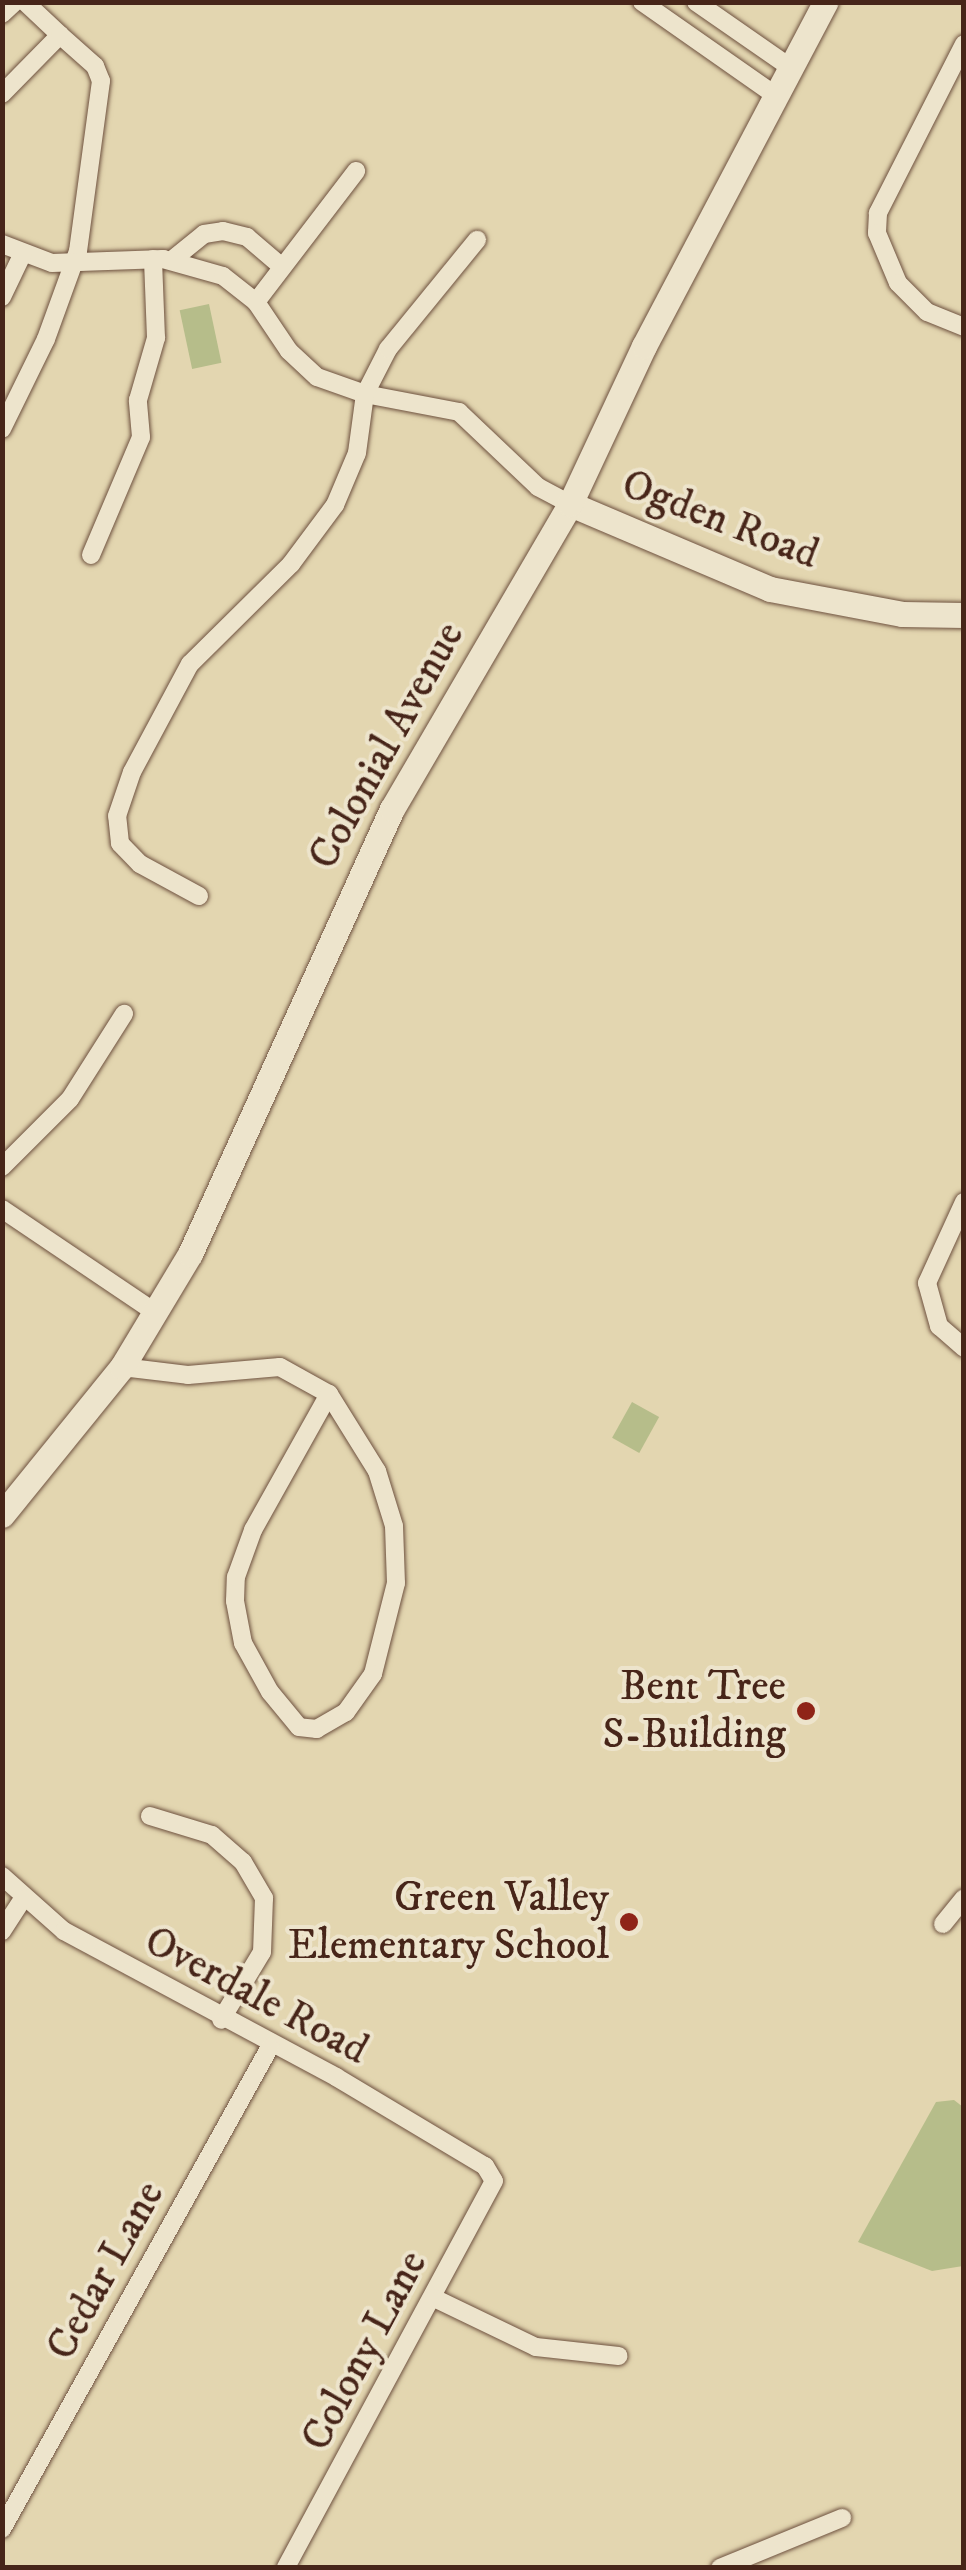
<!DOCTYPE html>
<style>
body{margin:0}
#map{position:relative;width:966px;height:2570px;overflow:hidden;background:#e3d6b0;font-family:"IM FELL DW Pica",serif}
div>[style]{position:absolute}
.green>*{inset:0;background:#b6bd8a;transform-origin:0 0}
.roads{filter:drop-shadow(0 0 2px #6e513f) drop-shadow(0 0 2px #6e513f)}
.street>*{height:18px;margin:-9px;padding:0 9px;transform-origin:9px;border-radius:9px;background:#ede4cc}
.secondary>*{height:25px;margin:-12.5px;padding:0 12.5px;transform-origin:12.5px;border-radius:12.5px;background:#ede4cc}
.dots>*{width:28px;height:28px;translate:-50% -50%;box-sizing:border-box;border:5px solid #ede4cc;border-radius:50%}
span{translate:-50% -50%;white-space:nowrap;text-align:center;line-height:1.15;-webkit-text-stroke:8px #ede4cc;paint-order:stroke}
.street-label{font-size:42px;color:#472519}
.poi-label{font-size:42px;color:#472519}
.right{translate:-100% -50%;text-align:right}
.frame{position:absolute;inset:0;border:5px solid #472519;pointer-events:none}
</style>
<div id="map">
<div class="green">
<i style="left:209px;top:304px;width:60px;height:30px;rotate:78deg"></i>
<i style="left:632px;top:1402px;width:31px;height:41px;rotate:29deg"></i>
<i style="clip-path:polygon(954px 2100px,963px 2107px,963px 2266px,932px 2271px,858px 2242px,936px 2102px)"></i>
</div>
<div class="roads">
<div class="street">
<i style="left:25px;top:2px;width:48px;rotate:43.3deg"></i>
<i style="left:642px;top:2px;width:162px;rotate:35deg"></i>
<i style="left:696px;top:2px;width:116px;rotate:34.8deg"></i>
<i style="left:2px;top:14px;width:18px;rotate:-43deg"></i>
<i style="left:964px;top:44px;width:190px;rotate:117deg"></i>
<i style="left:878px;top:213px;width:20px;rotate:93deg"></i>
<i style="left:877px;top:233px;width:54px;rotate:67.2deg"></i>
<i style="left:898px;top:283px;width:41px;rotate:45deg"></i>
<i style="left:927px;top:312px;width:40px;rotate:22deg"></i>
<i style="left:2px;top:94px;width:83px;rotate:-45.5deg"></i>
<i style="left:60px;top:35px;width:47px;rotate:41.5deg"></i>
<i style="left:95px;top:66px;width:16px;rotate:68deg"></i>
<i style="left:101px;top:81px;width:172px;rotate:97.7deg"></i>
<i style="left:78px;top:251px;width:94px;rotate:110deg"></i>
<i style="left:46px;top:339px;width:100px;rotate:116.1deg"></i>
<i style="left:2px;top:244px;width:53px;rotate:20.8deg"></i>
<i style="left:52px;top:263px;width:111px;rotate:-2.1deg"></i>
<i style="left:163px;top:259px;width:62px;rotate:15.8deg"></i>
<i style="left:223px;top:276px;width:42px;rotate:38.2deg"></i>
<i style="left:256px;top:302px;width:59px;rotate:56deg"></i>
<i style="left:289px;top:351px;width:38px;rotate:43deg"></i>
<i style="left:317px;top:377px;width:51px;rotate:19.5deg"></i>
<i style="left:365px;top:394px;width:96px;rotate:10.8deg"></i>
<i style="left:459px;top:412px;width:109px;rotate:43.5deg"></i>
<i style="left:538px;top:487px;width:36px;rotate:28deg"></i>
<i style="left:172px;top:260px;width:41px;rotate:-39.1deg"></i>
<i style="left:204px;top:234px;width:19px;rotate:-9deg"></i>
<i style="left:223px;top:231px;width:25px;rotate:14deg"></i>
<i style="left:247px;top:237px;width:45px;rotate:40.5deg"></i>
<i style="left:2px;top:297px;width:47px;rotate:-64.5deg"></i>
<i style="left:256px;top:302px;width:165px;rotate:-52.6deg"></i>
<i style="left:91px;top:555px;width:128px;rotate:-67deg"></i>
<i style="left:141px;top:437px;width:37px;rotate:-95deg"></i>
<i style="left:138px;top:400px;width:65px;rotate:-73.8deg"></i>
<i style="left:156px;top:338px;width:79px;rotate:-92.2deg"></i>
<i style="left:199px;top:896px;width:67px;rotate:-151.5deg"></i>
<i style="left:140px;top:864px;width:29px;rotate:-134deg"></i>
<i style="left:120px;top:843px;width:27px;rotate:-96deg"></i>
<i style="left:117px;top:816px;width:46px;rotate:-71.2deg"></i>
<i style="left:132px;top:772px;width:123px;rotate:-61.8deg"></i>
<i style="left:190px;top:664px;width:142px;rotate:-44.7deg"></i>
<i style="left:291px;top:564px;width:74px;rotate:-53.3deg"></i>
<i style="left:335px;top:505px;width:56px;rotate:-67.1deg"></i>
<i style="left:357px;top:453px;width:60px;rotate:-82.3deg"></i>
<i style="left:365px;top:394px;width:51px;rotate:-62.9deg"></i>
<i style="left:388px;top:349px;width:141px;rotate:-50.8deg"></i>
<i style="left:2px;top:1167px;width:96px;rotate:-45deg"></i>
<i style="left:70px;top:1099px;width:101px;rotate:-57.6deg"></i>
<i style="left:964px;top:1202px;width:89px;rotate:114.6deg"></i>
<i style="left:927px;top:1283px;width:45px;rotate:74.4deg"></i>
<i style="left:939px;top:1326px;width:33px;rotate:41deg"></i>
<i style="left:2px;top:1209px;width:186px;rotate:34deg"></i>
<i style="left:122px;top:1367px;width:66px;rotate:6.9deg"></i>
<i style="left:188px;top:1375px;width:92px;rotate:-5deg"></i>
<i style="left:280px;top:1367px;width:56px;rotate:28.9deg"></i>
<i style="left:329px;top:1394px;width:91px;rotate:58.1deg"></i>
<i style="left:377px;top:1471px;width:58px;rotate:72.8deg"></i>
<i style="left:394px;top:1526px;width:57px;rotate:88deg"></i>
<i style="left:396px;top:1583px;width:94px;rotate:104.2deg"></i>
<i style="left:373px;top:1674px;width:47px;rotate:125.4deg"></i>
<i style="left:346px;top:1712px;width:34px;rotate:150deg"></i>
<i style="left:317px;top:1729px;width:18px;rotate:-174deg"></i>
<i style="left:299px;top:1727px;width:45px;rotate:-129.6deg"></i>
<i style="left:270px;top:1692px;width:56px;rotate:-118.9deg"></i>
<i style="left:243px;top:1643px;width:43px;rotate:-100.8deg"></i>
<i style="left:235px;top:1601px;width:24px;rotate:-88deg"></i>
<i style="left:236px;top:1577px;width:50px;rotate:-70.1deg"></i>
<i style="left:253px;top:1530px;width:156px;rotate:-60.8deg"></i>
<i style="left:150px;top:1816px;width:65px;rotate:17deg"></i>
<i style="left:212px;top:1835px;width:41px;rotate:41.1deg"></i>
<i style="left:243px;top:1862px;width:42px;rotate:59.7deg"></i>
<i style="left:264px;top:1898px;width:54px;rotate:92.1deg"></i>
<i style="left:262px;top:1952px;width:79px;rotate:121.1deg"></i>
<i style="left:2px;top:1876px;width:83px;rotate:41.6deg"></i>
<i style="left:64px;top:1931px;width:309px;rotate:28.2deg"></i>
<i style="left:336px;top:2077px;width:174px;rotate:30.9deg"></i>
<i style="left:485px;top:2166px;width:17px;rotate:59deg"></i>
<i style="left:494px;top:2181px;width:439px;rotate:118.3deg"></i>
<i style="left:943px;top:1924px;width:33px;rotate:-51deg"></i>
<i style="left:2px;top:1931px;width:38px;rotate:-57deg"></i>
<i style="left:434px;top:2298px;width:113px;rotate:25.7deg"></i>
<i style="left:536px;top:2347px;width:83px;rotate:6.2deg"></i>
<i style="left:2px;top:2529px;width:551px;rotate:-60.93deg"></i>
<i style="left:720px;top:2568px;width:132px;rotate:-22.3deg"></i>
</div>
<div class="secondary">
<i style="left:570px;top:504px;width:217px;rotate:23deg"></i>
<i style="left:770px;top:589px;width:134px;rotate:10.7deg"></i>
<i style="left:902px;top:614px;width:62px;rotate:0.9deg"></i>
<i style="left:2px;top:1515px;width:191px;rotate:-51deg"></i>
<i style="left:122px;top:1367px;width:132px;rotate:-59deg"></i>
<i style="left:190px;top:1254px;width:489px;rotate:-65.6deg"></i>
<i style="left:392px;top:809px;width:353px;rotate:-59.7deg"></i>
<i style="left:570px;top:504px;width:174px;rotate:-64.9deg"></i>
<i style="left:644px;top:346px;width:389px;rotate:-62.2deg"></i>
</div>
</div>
<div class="dots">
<i style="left:806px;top:1711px;background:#8f2418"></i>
<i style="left:629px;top:1922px;background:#8f2418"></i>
</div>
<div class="street-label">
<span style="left:720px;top:520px;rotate:21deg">Ogden Road</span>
<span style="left:387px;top:746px;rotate:-61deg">Colonial Avenue</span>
<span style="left:256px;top:1996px;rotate:28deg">Overdale Road</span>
<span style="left:106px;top:2271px;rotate:-61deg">Cedar Lane</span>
<span style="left:365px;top:2351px;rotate:-62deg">Colony Lane</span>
</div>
<div class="poi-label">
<span class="right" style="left:786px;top:1711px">Bent Tree<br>S-Building</span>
<span class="right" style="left:609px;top:1922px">Green Valley<br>Elementary School</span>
</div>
<div class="frame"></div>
</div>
